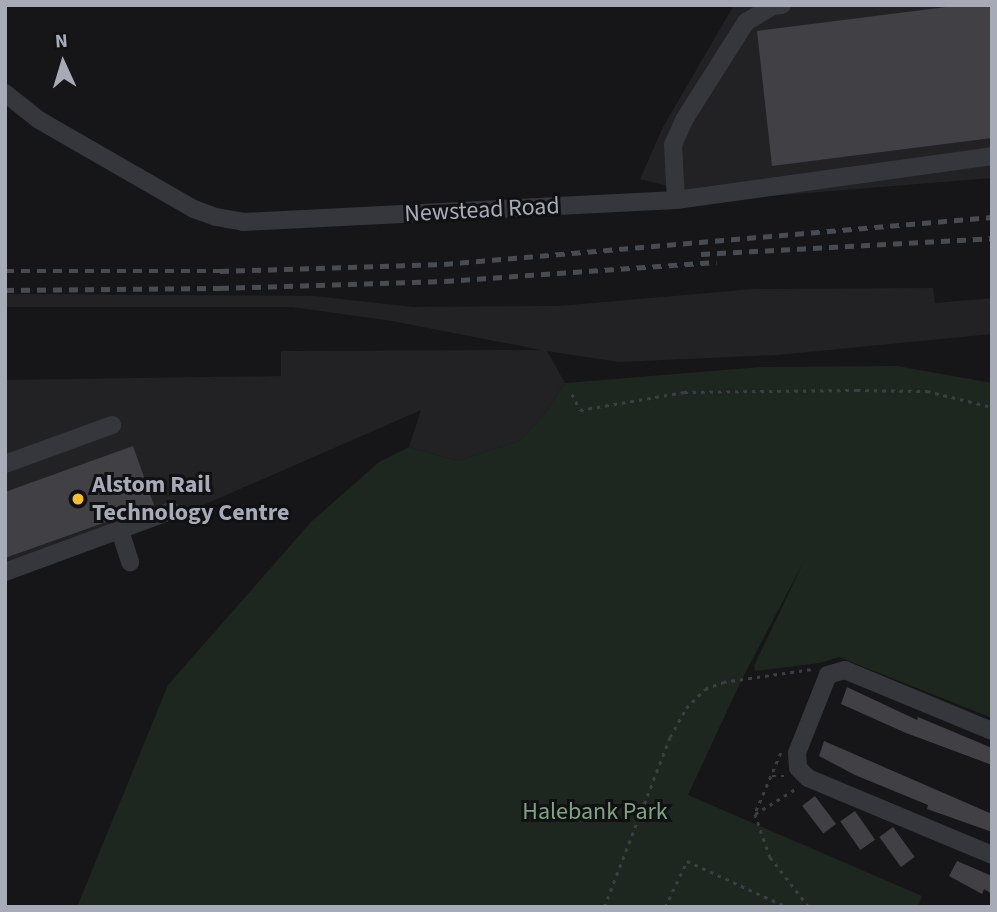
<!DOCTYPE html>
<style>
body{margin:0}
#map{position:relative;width:997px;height:912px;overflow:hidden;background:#161618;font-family:"Source Sans 3",sans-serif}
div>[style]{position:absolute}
.built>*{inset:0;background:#222225}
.green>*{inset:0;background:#1d261f}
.building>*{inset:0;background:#404045;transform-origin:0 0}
.path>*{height:2.5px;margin-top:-1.25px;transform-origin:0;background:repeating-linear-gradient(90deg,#3c3e44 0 3.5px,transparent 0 8.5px)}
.minor>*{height:18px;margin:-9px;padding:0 9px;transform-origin:9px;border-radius:9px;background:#36373d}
.rail>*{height:4.5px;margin-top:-2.25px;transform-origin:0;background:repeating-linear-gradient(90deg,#494b52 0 9px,transparent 0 16px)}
.dots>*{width:19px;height:19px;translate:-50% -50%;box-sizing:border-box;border:4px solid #111113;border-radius:50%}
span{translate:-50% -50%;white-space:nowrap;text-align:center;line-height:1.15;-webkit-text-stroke:6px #111113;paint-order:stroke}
.street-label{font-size:24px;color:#a7abb8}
.poi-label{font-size:24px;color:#a7abb8;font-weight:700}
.left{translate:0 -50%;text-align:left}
.park-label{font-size:24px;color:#7ea382}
.frame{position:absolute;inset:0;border:7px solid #a7abb8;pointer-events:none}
.north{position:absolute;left:28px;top:28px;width:70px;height:70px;-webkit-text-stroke:5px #111113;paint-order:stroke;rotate:356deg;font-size:19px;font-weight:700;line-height:28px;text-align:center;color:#a7abb8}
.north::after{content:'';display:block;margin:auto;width:24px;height:32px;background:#a7abb8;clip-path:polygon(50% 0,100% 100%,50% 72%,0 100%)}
</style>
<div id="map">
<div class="built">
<i style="clip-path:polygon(734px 5px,992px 5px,992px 178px,723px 200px,640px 179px,663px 127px)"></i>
<i style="clip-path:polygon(933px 288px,935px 303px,992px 298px,992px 334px,778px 355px,619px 362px,547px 351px,565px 383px,543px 416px,519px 441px,458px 461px,409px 447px,421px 410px,169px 520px,5px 579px,5px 380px,281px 376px,281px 351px,541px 350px,392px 321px,292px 307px,5px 307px,5px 294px,314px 296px,413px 307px,559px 306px,754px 289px)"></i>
</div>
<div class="green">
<i style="clip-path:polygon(897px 366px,992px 383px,992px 718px,839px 657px,820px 663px,755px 671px,754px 666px,804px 561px,742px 679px,688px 795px,922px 896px,918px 907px,77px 907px,168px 685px,311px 522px,379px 462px,409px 447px,458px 461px,519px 441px,543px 416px,565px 383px,761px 367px)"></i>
</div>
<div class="building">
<i style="clip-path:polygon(962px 5px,992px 5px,992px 138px,772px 166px,757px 31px)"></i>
<i style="clip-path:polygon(133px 446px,154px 505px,5px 558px,5px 492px)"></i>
<i style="clip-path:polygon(847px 687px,917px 720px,918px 717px,992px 748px,992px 765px,906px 733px,841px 704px)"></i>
<i style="clip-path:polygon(824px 741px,992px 814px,992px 832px,927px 809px,928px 805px,855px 775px,819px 756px)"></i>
<i style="left:815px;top:796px;width:35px;height:16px;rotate:53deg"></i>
<i style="left:855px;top:811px;width:35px;height:18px;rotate:55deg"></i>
<i style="left:893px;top:827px;width:37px;height:17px;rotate:54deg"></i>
<i style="clip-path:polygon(957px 861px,992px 876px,992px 894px,984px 889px,982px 894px,949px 876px)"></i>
</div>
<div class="path">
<i style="left:572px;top:394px;width:18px;rotate:63deg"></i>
<i style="left:580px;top:410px;width:106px;rotate:-9.8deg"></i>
<i style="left:684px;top:392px;width:173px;rotate:-0.7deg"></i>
<i style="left:857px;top:390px;width:70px;rotate:0.8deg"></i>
<i style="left:927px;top:391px;width:67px;rotate:13.8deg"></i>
<i style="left:781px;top:753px;width:66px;rotate:113.1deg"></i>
<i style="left:755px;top:814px;width:46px;rotate:70.8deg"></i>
<i style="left:770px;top:857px;width:63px;rotate:52deg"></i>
<i style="left:772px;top:776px;width:14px"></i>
<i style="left:755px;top:814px;width:49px;rotate:-31.8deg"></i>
<i style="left:604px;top:907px;width:182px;rotate:-68.8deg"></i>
<i style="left:670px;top:737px;width:33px;rotate:-61deg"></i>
<i style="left:686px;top:708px;width:27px;rotate:-45deg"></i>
<i style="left:705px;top:689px;width:19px;rotate:-21deg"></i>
<i style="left:723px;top:682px;width:90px;rotate:-8.3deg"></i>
<i style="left:665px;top:907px;width:51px;rotate:-64.4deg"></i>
<i style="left:687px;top:861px;width:110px;rotate:24.7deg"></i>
</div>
<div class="minor">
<i style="left:5px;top:93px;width:43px;rotate:38.5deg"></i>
<i style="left:39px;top:120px;width:179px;rotate:29.9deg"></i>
<i style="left:194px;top:209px;width:23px;rotate:20deg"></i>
<i style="left:216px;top:217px;width:27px;rotate:10deg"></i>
<i style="left:243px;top:222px;width:434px;rotate:-2.9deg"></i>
<i style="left:676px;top:200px;width:319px;rotate:-7.9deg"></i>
<i style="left:676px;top:200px;width:55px;rotate:-93.1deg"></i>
<i style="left:673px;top:145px;width:27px;rotate:-66deg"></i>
<i style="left:684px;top:120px;width:116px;rotate:-57.7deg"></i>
<i style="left:746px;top:22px;width:31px;rotate:-31deg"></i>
<i style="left:773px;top:6px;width:9px;rotate:-6deg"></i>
<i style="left:5px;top:464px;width:114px;rotate:-20deg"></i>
<i style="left:120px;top:531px;width:33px;rotate:72deg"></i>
<i style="left:5px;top:572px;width:177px;rotate:-20.2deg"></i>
<i style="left:992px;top:731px;width:159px;rotate:-157.5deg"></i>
<i style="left:845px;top:670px;width:18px;rotate:164deg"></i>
<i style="left:828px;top:675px;width:84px;rotate:111.7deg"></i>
<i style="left:797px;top:753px;width:15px;rotate:86deg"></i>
<i style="left:798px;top:768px;width:14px;rotate:45deg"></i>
<i style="left:808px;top:778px;width:199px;rotate:22.7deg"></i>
</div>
<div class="rail">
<i style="left:701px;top:254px;width:291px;rotate:-3.1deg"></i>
<i style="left:5px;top:271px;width:215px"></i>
<i style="left:220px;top:271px;width:224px;rotate:-1.8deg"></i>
<i style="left:444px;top:264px;width:550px;rotate:-4.9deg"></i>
<i style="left:5px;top:290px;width:215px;rotate:-0.5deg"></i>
<i style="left:220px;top:288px;width:225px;rotate:-1.8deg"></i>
<i style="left:445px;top:281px;width:272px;rotate:-4deg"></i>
</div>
<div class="dots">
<i style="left:78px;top:499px;background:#f5be30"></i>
</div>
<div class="street-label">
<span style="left:482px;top:210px;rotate:-3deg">Newstead Road</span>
</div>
<div class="poi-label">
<span class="left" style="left:92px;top:499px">Alstom Rail<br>Technology Centre</span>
</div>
<div class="park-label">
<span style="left:595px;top:812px">Halebank Park</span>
</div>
<div class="frame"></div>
<div class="north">N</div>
</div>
